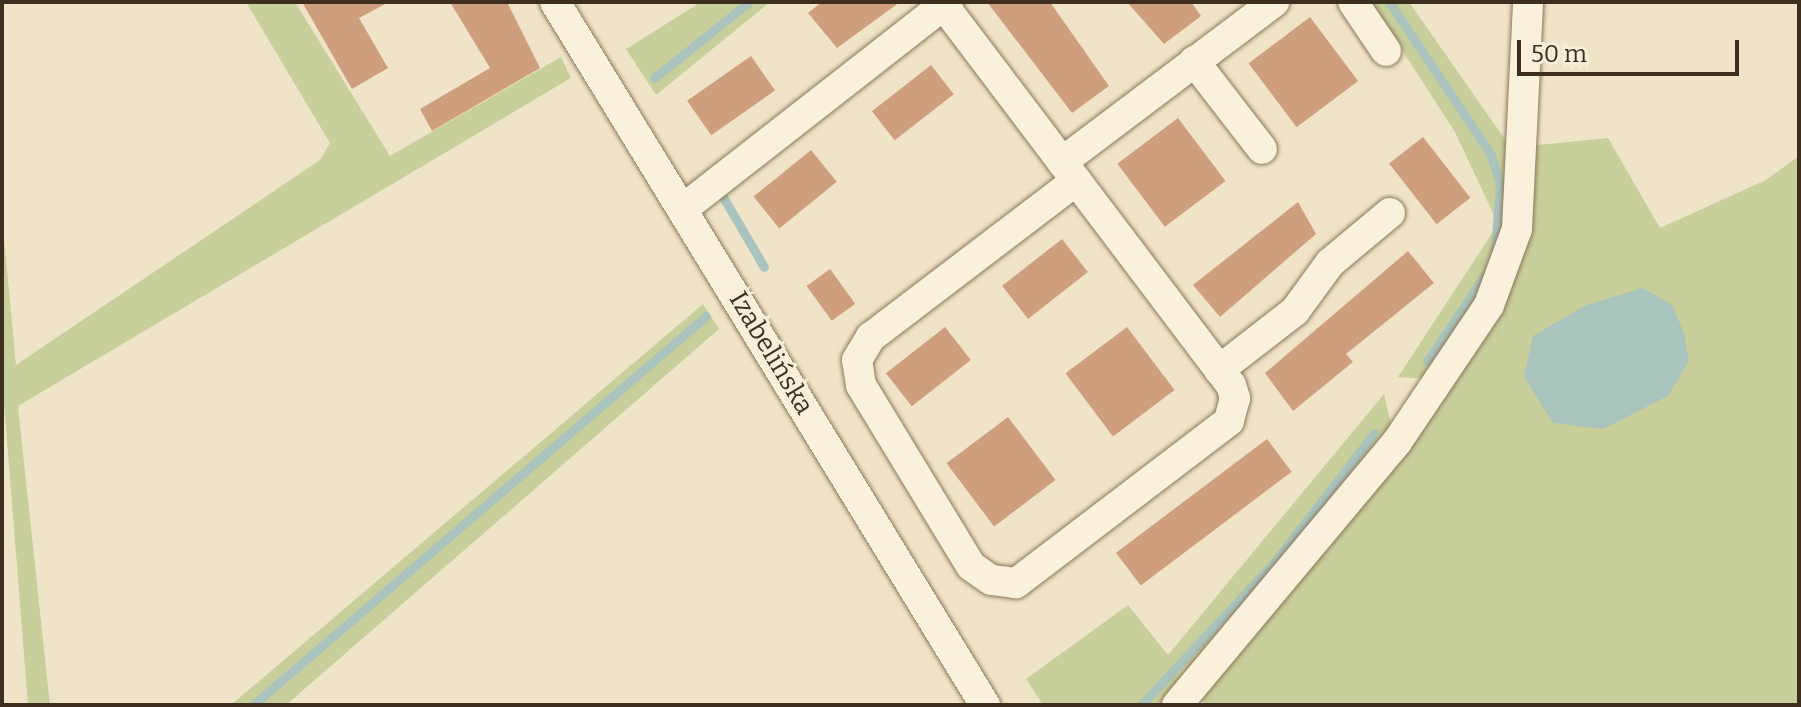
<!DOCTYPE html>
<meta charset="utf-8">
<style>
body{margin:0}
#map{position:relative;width:1801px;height:707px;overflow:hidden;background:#f0e4c8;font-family:Bitter,serif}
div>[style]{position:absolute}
.green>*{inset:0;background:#c9cf9b}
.water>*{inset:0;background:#a9c4bc}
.stream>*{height:9px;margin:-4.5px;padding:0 4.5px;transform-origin:4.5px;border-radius:4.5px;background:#a9c4bc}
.building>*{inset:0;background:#cf9f7d;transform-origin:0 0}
.roads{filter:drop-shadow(0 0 2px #8d765c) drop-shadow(0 0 2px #8d765c)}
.minor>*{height:30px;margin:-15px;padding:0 15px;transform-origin:15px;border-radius:15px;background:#faf1dc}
span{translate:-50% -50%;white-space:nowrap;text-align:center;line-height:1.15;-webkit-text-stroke:6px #f7eed8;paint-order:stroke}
.street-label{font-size:26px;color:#3d2e20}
.frame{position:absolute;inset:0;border:4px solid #3d2e20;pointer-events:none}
.scale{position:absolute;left:1517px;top:40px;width:222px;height:36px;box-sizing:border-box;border:4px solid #3d2e20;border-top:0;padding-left:10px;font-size:24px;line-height:28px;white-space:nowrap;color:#3d2e20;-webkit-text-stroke:6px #f7eed8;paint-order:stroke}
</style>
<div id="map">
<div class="green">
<i style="clip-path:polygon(246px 2px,295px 2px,390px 156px,561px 57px,571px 78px,18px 406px,50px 705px,28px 705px,2px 378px,2px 217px,16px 365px,320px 160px,330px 143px)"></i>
<i style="clip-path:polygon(701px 2px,770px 2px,656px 95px,626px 49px)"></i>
<i style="clip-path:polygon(1371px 2px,1409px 2px,1511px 148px,1497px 279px,1428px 379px,1398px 377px,1498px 224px,1455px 132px)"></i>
<i style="clip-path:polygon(1608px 138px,1660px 228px,1766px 180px,1799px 156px,1799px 705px,1206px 705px,1199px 697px,1482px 337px,1528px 146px)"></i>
<i style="clip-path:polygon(703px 304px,719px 329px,286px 705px,231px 705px)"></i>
<i style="clip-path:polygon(1384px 394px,1392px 428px,1165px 705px,1043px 705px,1026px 679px,1128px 605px,1168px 655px)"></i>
</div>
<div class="water">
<i style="clip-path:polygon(1643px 288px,1672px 305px,1684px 333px,1689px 361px,1668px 396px,1603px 429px,1553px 423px,1524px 377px,1533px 336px,1586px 305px)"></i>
</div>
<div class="stream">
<i style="left:1389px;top:2px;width:182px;rotate:56.2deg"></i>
<i style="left:1490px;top:153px;width:32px;rotate:72deg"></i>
<i style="left:1500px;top:183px;width:67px;rotate:94.3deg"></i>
<i style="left:654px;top:78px;width:122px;rotate:-38.7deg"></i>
<i style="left:723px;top:197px;width:81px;rotate:59.6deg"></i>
<i style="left:1427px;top:361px;width:104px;rotate:-56deg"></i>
<i style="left:253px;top:705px;width:597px;rotate:-40.65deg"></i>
<i style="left:1141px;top:705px;width:198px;rotate:-47deg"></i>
<i style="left:1276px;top:560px;width:160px;rotate:-52.3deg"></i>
</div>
<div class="building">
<i style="clip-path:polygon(302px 2px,389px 2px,359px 18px,388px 68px,352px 89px)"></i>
<i style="clip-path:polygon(450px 2px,507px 2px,540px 68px,432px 131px,420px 109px,490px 68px)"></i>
<i style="clip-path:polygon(822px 2px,900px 2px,837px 48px,808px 13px)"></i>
<i style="clip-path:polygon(987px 2px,1050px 2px,1109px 86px,1072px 113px)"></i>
<i style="clip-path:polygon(1127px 2px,1191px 2px,1201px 16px,1164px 44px)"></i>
<i style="left:1310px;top:17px;width:80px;height:77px;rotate:53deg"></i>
<i style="left:751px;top:56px;width:42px;height:78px;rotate:55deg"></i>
<i style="left:931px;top:65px;width:37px;height:75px;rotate:52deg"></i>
<i style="left:1178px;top:118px;width:79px;height:76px;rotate:53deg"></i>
<i style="left:1423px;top:137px;width:77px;height:43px;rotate:52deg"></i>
<i style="left:811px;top:150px;width:41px;height:74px;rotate:51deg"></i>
<i style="clip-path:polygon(1298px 202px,1316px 234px,1220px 317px,1193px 285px)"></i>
<i style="left:1062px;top:239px;width:42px;height:76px;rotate:52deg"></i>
<i style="clip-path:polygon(1408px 251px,1434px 283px,1346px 354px,1353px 362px,1293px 411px,1265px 373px)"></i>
<i style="left:830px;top:269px;width:43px;height:29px;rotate:54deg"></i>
<i style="left:945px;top:327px;width:42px;height:75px;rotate:52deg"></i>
<i style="left:1127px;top:327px;width:79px;height:77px;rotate:53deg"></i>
<i style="left:1008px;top:417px;width:79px;height:77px;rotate:53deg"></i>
<i style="left:1267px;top:439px;width:41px;height:189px;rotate:53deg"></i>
</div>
<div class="roads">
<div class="minor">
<i style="left:555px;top:2px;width:824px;rotate:58.55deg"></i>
<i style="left:1353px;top:2px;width:59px;rotate:56deg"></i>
<i style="left:945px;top:7px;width:474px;rotate:52.9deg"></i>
<i style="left:1231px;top:385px;width:14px;rotate:73deg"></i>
<i style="left:1235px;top:398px;width:24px;rotate:105deg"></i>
<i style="left:1229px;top:421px;width:268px;rotate:142.7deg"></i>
<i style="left:1016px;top:583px;width:25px;rotate:-173deg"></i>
<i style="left:991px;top:580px;width:24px;rotate:-145deg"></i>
<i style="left:971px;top:566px;width:212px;rotate:-121.3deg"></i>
<i style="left:861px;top:385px;width:25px;rotate:-99deg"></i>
<i style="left:857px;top:360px;width:27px;rotate:-59deg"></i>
<i style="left:871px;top:337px;width:258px;rotate:-37.3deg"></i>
<i style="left:1194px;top:61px;width:111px;rotate:52.3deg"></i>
<i style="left:1062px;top:162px;width:266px;rotate:-37deg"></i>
<i style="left:684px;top:208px;width:335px;rotate:-38deg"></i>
<i style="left:1219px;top:370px;width:96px;rotate:-37.8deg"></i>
<i style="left:1295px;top:311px;width:59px;rotate:-53.9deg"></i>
<i style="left:1330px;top:263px;width:78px;rotate:-39.8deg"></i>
<i style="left:1177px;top:705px;width:343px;rotate:-50.1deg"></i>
<i style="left:1397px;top:442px;width:165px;rotate:-56.1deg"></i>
<i style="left:1489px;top:305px;width:81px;rotate:-69.8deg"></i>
<i style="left:1517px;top:229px;width:227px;rotate:-87.2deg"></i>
</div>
</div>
<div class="street-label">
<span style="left:771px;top:353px;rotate:59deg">Izabelińska</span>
</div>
<div class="frame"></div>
<div class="scale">50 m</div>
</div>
